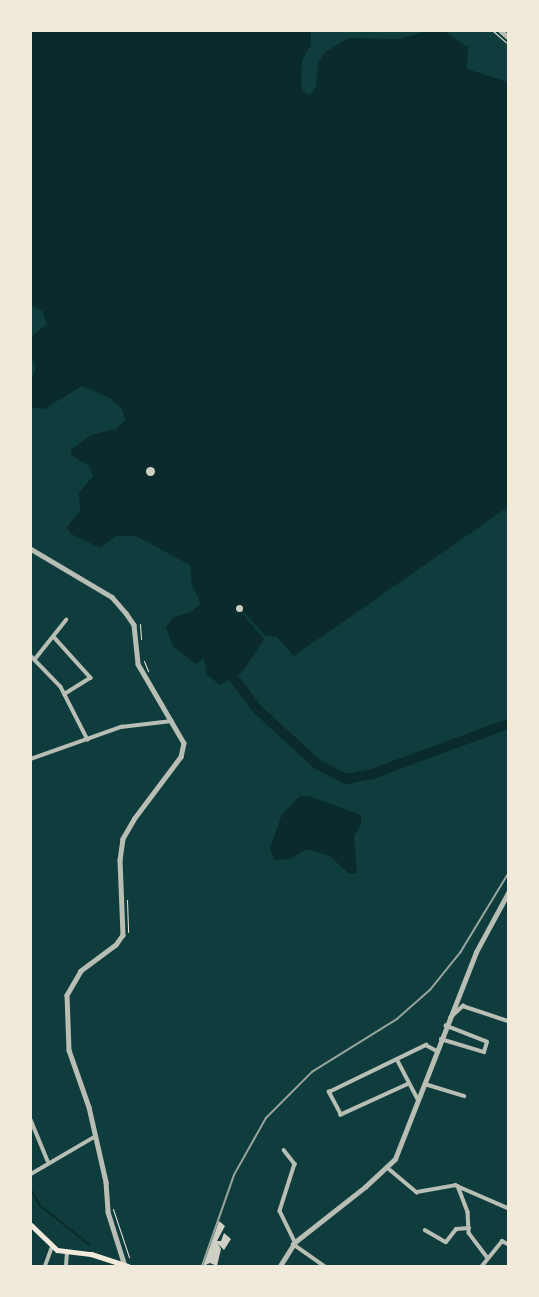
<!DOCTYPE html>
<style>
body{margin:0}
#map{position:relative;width:539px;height:1297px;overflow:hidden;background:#0f3d3e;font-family:"DM Sans",sans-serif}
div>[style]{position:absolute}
.water>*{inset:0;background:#0a2a2b}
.pier>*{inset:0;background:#0f3d3e}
.stream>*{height:1.5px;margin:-0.75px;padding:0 0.75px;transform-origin:0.75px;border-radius:0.75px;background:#0a2a2b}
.river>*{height:10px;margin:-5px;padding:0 5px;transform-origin:5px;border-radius:5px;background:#0a2a2b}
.building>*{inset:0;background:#cfcfc3}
.round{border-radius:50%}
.path>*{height:1px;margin:-0.5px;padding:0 0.5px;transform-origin:0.5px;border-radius:0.5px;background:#f1e9da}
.minor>*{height:3.5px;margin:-1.75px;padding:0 1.75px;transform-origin:1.75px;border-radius:1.75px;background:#b8beb3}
.tertiary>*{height:4.5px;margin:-2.25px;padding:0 2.25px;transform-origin:2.25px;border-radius:2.25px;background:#b8beb3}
.secondary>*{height:5px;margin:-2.5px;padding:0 2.5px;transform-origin:2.5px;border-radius:2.5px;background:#f1e9da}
.rail>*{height:1.5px;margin:-0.75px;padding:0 0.75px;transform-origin:0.75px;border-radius:0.75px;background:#97a49c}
span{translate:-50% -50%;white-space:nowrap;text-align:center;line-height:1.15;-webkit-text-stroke:3.5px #f1e9da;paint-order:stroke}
.frame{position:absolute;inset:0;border:32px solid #f1e9da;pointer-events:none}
</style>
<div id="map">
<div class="water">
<i style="clip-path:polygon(31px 31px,311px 31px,311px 45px,302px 60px,301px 83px,303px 92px,310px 95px,316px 88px,318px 63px,325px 52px,349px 38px,399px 39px,427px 31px,444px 31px,468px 47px,467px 69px,508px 82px,508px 507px,294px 656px,277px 637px,267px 635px,242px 672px,220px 685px,207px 675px,204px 659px,195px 664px,173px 646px,166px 628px,173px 617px,191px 612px,201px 603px,192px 585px,190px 565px,136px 536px,116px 536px,100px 548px,71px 534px,67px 527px,80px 511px,79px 493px,93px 476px,89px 466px,71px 455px,71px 450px,91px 435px,116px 429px,125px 420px,122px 409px,110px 398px,82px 386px,44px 409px,31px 407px,31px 382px,36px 368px,31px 358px,31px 337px,47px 324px,42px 311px,31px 305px)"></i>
<i style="clip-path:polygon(300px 796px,309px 796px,361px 815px,361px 825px,354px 836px,357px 873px,349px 874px,331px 857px,312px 850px,305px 850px,290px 859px,274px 860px,270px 849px,282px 814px)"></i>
</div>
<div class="pier">
<i style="clip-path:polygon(242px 610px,267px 638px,265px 640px,241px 612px)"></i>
</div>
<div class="stream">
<i style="left:31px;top:1189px;width:20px;rotate:60deg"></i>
<i style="left:41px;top:1206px;width:61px;rotate:38.4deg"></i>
</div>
<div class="river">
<i style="left:233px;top:677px;width:39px;rotate:53deg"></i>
<i style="left:256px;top:708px;width:83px;rotate:42.6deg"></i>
<i style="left:317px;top:764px;width:33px;rotate:27deg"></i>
<i style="left:346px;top:779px;width:26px;rotate:-11deg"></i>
<i style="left:372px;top:774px;width:145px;rotate:-20.2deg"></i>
</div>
<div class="building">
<i class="round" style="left:145.5px;top:466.5px;width:9px;height:9px"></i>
<i class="round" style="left:235.5px;top:604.5px;width:7px;height:7px"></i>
<i style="clip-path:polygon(219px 1221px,225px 1226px,217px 1241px,221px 1241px,224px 1233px,231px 1239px,224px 1250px,218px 1244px,221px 1249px,217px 1266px,210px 1263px,203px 1266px)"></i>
</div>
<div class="path">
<i style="left:493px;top:31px;width:20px;rotate:41deg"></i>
<i style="left:140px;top:624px;width:15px;rotate:86deg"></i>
<i style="left:144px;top:661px;width:11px;rotate:68deg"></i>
<i style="left:127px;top:900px;width:32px;rotate:88deg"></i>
<i style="left:113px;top:1209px;width:51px;rotate:71.6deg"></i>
</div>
<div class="minor">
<i style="left:54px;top:637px;width:55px;rotate:47.9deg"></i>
<i style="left:91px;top:678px;width:31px;rotate:148deg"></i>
<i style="left:31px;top:656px;width:43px;rotate:45.9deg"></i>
<i style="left:61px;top:687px;width:59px;rotate:63deg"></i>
<i style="left:35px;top:659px;width:50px;rotate:-51.5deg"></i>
<i style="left:31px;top:759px;width:96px;rotate:-19.6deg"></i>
<i style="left:121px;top:727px;width:51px;rotate:-6.7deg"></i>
<i style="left:450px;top:1018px;width:18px;rotate:-43deg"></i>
<i style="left:463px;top:1006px;width:47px;rotate:18.4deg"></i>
<i style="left:441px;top:1039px;width:45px;rotate:16.8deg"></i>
<i style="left:484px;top:1052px;width:10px;rotate:-73deg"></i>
<i style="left:487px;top:1042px;width:44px;rotate:-158.7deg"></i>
<i style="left:397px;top:1059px;width:47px;rotate:62.4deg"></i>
<i style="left:409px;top:1084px;width:75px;rotate:155.5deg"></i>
<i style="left:341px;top:1115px;width:26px;rotate:-118deg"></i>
<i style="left:329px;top:1092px;width:108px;rotate:-25.9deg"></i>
<i style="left:426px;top:1045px;width:13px;rotate:29deg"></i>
<i style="left:425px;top:1084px;width:41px;rotate:17.1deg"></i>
<i style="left:31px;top:1120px;width:44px;rotate:67.5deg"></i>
<i style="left:284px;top:1150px;width:18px;rotate:52deg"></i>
<i style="left:295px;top:1164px;width:49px;rotate:107.7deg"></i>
<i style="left:280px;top:1211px;width:34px;rotate:64deg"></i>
<i style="left:388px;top:1168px;width:38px;rotate:40deg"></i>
<i style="left:417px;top:1192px;width:39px;rotate:-10deg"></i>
<i style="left:455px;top:1185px;width:58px;rotate:23.5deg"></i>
<i style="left:31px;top:1174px;width:75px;rotate:-30.3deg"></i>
<i style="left:458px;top:1186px;width:28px;rotate:69deg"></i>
<i style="left:468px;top:1212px;width:21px;rotate:87deg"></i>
<i style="left:469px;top:1233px;width:31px;rotate:53deg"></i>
<i style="left:425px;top:1230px;width:24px;rotate:30deg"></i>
<i style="left:446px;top:1242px;width:16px;rotate:-52deg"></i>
<i style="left:456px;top:1229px;width:13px;rotate:-4deg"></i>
<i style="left:293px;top:1244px;width:39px;rotate:35deg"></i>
<i style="left:45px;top:1266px;width:20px;rotate:-70deg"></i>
<i style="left:66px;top:1266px;width:14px;rotate:-86deg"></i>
<i style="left:482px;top:1266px;width:32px;rotate:-51deg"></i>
<i style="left:502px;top:1241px;width:7px;rotate:27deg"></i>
</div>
<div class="tertiary">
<i style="left:501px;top:31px;width:9px;rotate:41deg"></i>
<i style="left:31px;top:549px;width:94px;rotate:30.7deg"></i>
<i style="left:112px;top:597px;width:21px;rotate:49deg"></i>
<i style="left:126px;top:613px;width:14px;rotate:56deg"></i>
<i style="left:134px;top:625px;width:39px;rotate:84deg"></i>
<i style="left:138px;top:664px;width:91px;rotate:59.8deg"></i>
<i style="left:184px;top:743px;width:14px;rotate:102deg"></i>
<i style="left:181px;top:757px;width:76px;rotate:127deg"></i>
<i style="left:135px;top:818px;width:24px;rotate:120deg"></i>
<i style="left:123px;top:839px;width:21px;rotate:98deg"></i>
<i style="left:120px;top:860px;width:75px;rotate:87.7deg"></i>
<i style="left:123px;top:935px;width:12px;rotate:125deg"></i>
<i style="left:116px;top:945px;width:44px;rotate:143.4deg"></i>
<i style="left:81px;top:971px;width:28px;rotate:120deg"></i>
<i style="left:67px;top:995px;width:55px;rotate:87.9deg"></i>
<i style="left:69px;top:1050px;width:60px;rotate:70.7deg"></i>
<i style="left:89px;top:1107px;width:77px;rotate:77.2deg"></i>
<i style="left:106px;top:1182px;width:30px;rotate:86deg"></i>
<i style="left:108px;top:1212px;width:57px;rotate:72.5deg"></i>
<i style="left:280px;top:1266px;width:28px;rotate:-58deg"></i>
<i style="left:295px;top:1242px;width:89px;rotate:-38.2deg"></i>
<i style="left:365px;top:1187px;width:41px;rotate:-43deg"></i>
<i style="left:395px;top:1159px;width:222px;rotate:-68.6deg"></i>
<i style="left:476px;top:952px;width:67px;rotate:-61.5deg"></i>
</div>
<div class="secondary">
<i style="left:31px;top:1225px;width:36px;rotate:44deg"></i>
<i style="left:57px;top:1250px;width:34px;rotate:7deg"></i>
<i style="left:91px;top:1254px;width:39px;rotate:18deg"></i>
</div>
<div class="rail">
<i style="left:202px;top:1266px;width:96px;rotate:-70.6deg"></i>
<i style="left:234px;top:1175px;width:65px;rotate:-60.7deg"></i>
<i style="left:266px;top:1118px;width:65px;rotate:-45deg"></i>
<i style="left:312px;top:1072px;width:100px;rotate:-31.9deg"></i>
<i style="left:397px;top:1019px;width:44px;rotate:-41.3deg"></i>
<i style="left:430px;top:990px;width:48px;rotate:-51deg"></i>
<i style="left:460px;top:953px;width:92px;rotate:-58.7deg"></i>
</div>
<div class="frame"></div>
</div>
